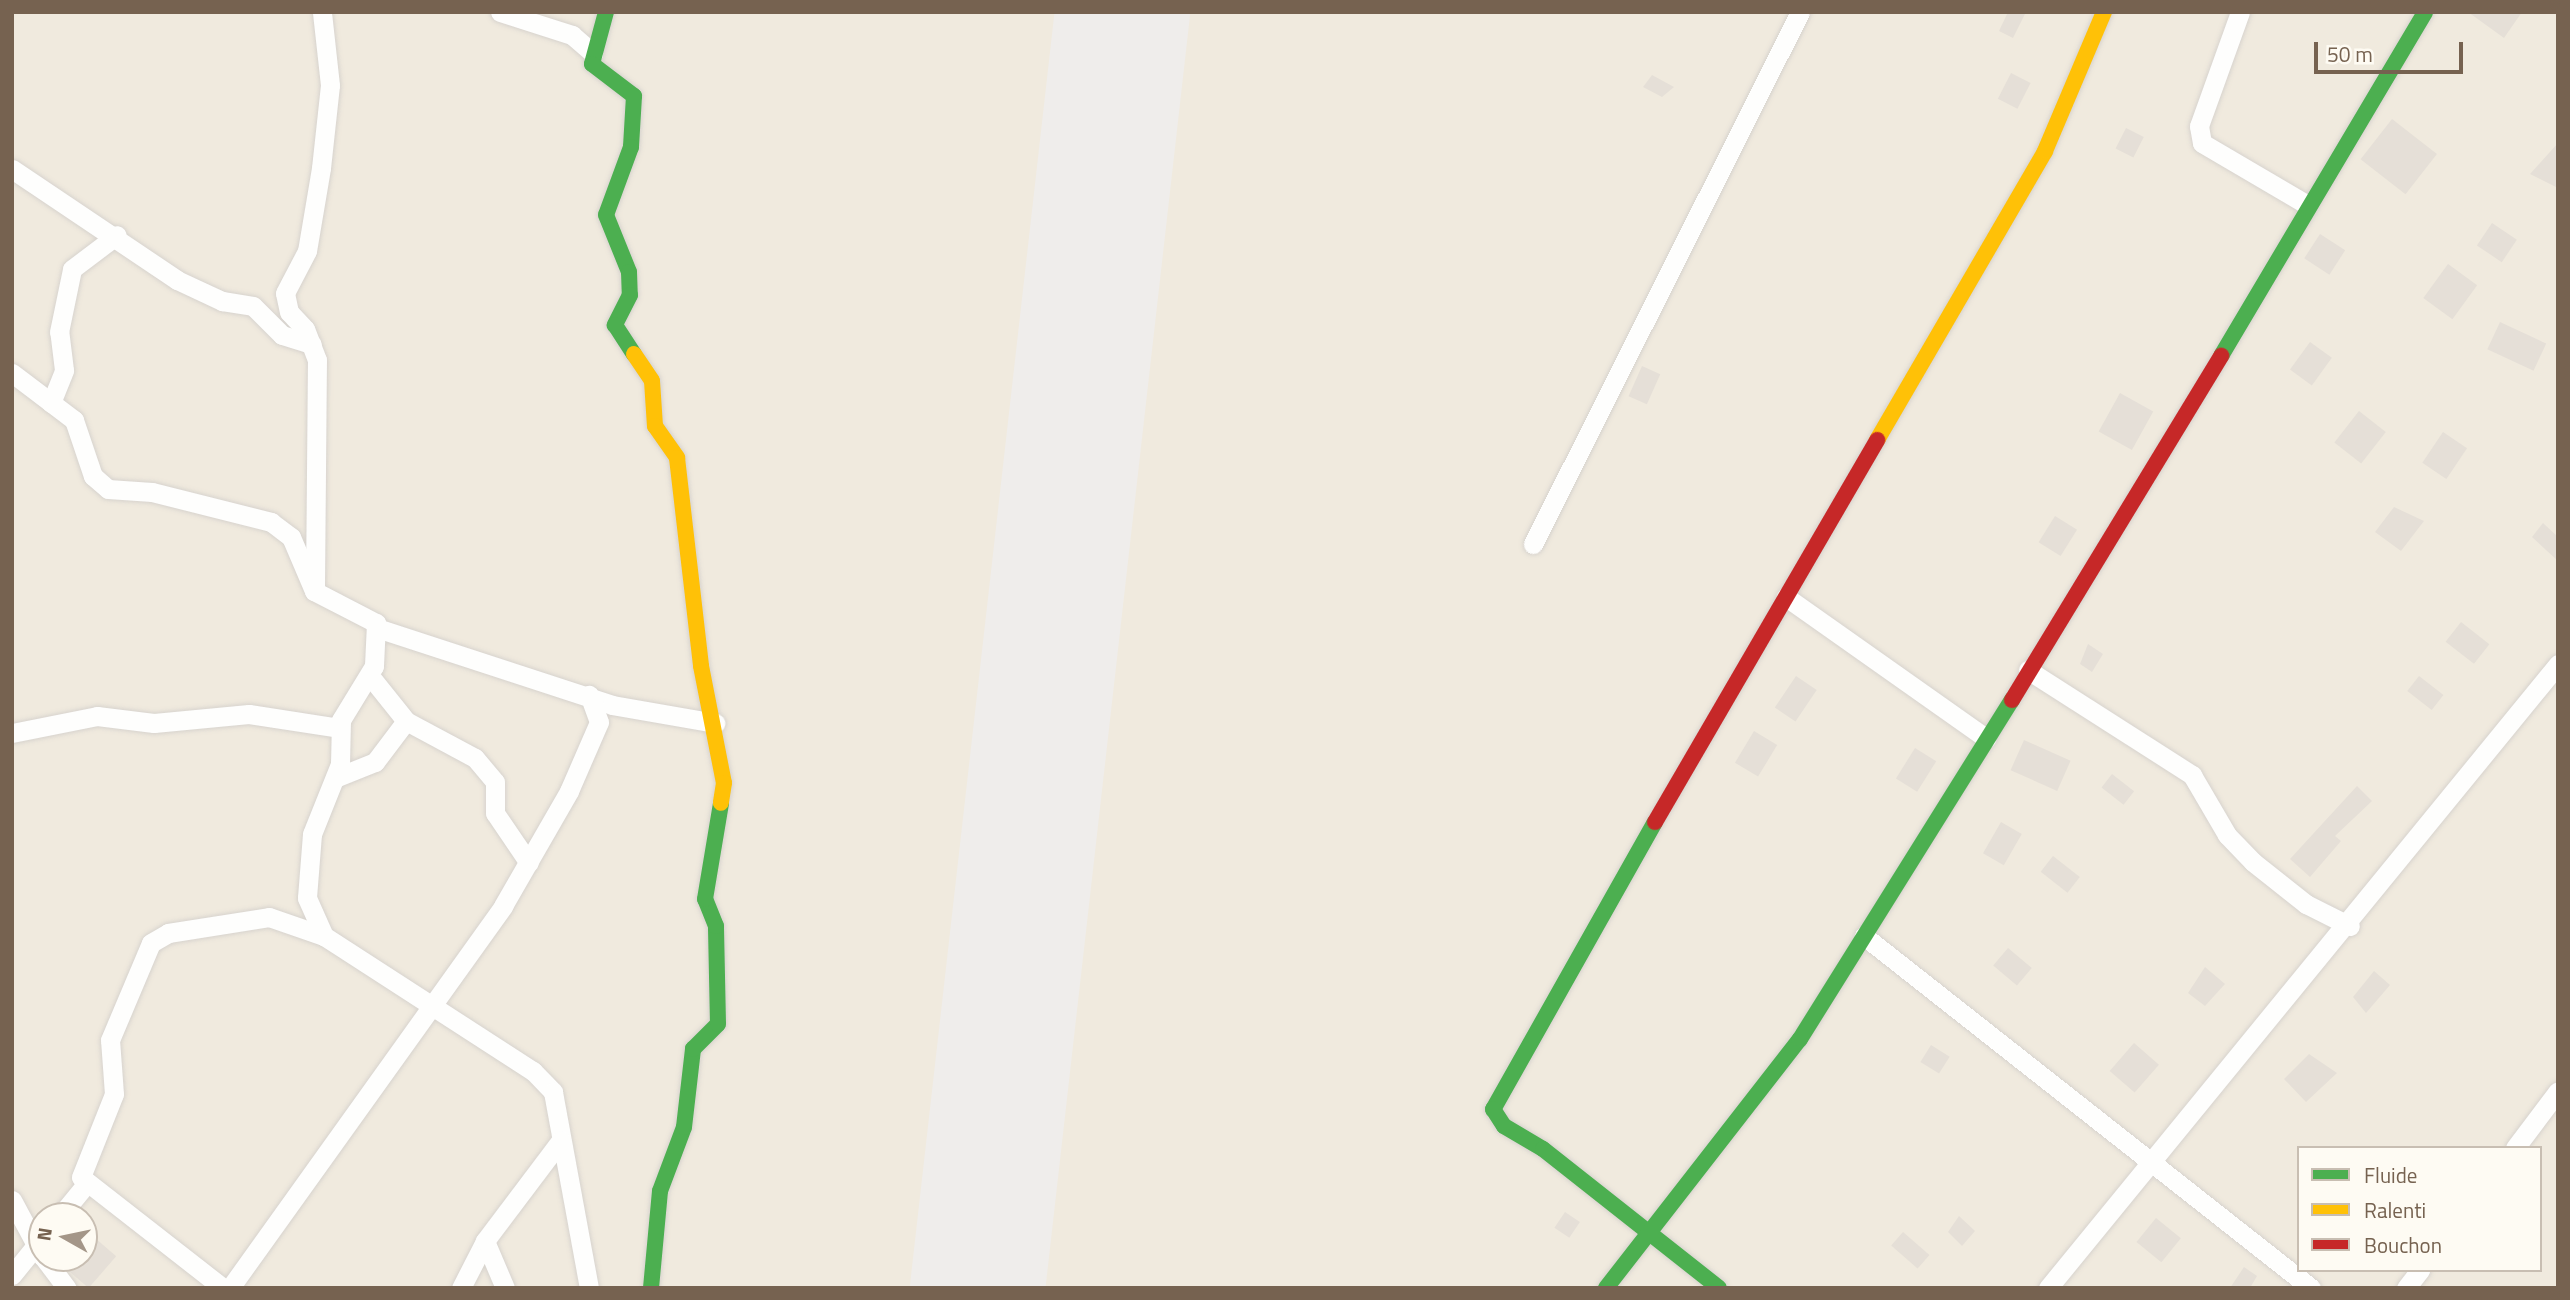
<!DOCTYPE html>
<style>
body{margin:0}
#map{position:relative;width:2570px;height:1300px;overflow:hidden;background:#f8f6f0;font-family:"Titillium Web",sans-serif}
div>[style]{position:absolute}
.residential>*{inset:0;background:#f0eade}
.runway>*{height:135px;margin:-67.5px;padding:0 67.5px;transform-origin:67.5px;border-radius:67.5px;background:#efedeb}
.building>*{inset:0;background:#e5dfd7;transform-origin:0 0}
.roads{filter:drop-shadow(0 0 2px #d7d3ce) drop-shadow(0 0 2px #d7d3ce)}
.street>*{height:19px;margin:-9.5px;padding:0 9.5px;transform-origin:9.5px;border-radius:9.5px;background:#fefefd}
.fast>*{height:16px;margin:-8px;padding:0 8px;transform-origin:8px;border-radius:8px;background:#4caf50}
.slow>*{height:16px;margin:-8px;padding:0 8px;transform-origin:8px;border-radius:8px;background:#ffc107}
.jam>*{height:16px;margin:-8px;padding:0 8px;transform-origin:8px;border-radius:8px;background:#c62828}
span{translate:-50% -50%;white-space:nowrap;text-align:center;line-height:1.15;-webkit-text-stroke:6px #fefbf3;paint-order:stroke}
.frame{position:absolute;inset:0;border:14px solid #766250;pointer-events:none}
.legend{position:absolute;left:2297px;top:1146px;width:245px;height:126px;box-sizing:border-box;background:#fefbf3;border:2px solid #c8beb2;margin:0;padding:9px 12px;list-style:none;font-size:21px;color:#766250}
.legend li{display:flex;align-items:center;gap:14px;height:35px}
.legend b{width:35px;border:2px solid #c8beb2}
.north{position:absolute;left:28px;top:1202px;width:70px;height:70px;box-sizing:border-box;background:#fefbf3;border:2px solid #c8beb2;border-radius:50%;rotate:279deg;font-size:19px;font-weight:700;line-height:28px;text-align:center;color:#766250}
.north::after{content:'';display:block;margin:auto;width:24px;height:32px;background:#a49688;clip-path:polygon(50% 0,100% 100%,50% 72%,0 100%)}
.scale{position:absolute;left:2314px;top:42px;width:149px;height:32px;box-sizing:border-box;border:4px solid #766250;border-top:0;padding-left:9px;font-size:21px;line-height:24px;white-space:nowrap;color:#766250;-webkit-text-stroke:5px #fefbf3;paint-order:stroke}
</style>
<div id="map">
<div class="residential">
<i style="clip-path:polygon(evenodd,12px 12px,2558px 12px,2558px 1288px,12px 1288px,12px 12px,2299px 1148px,2540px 1148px,2540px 1270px,2299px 1270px,2299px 1148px,12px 12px,42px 1216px,84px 1216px,84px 1258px,42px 1258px,42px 1216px)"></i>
</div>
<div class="runway">
<i style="left:977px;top:1288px;width:1284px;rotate:-83.52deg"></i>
</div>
<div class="building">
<i style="clip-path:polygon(2008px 12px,2026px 12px,2013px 38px,1999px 31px)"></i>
<i style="clip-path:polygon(2468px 12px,2522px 12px,2504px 38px)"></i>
<i style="left:2011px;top:73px;width:22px;height:29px;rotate:27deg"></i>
<i style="clip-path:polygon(1652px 75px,1674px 87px,1662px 97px,1643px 87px)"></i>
<i style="left:2392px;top:119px;width:57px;height:51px;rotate:38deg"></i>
<i style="left:2126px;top:128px;width:20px;height:23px;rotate:27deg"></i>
<i style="clip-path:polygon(2558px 143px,2558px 188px,2530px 174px)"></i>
<i style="left:2492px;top:223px;width:30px;height:27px;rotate:34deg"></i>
<i style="left:2320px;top:234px;width:30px;height:29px;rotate:33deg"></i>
<i style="left:2448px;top:264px;width:36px;height:42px;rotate:36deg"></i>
<i style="left:2500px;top:322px;width:51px;height:30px;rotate:25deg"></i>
<i style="left:2310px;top:342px;width:27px;height:34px;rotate:36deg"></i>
<i style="left:1642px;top:366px;width:20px;height:33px;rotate:24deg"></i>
<i style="left:2120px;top:393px;width:38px;height:44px;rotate:29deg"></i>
<i style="left:2359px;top:411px;width:34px;height:40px;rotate:38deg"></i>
<i style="left:2443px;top:432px;width:29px;height:37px;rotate:34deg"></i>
<i style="clip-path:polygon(2394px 507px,2424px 521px,2401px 551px,2375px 532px)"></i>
<i style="left:2055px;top:516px;width:26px;height:31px;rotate:32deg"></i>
<i style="clip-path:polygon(2543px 523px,2558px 537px,2558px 561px,2532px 537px)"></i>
<i style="left:2461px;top:622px;width:36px;height:25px;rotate:38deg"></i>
<i style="clip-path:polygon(2088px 644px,2103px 654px,2092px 672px,2080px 664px)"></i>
<i style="left:1796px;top:676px;width:25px;height:38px;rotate:34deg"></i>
<i style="left:2419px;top:676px;width:31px;height:19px;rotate:38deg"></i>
<i style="left:1754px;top:731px;width:27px;height:37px;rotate:31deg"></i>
<i style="left:2024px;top:740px;width:51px;height:33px;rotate:24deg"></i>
<i style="left:1915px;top:748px;width:25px;height:36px;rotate:32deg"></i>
<i style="left:2112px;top:774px;width:28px;height:17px;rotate:38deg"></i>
<i style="clip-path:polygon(2357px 786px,2372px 801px,2335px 836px,2341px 841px,2310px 877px,2290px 859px)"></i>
<i style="left:2001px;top:822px;width:24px;height:36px;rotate:30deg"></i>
<i style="left:2053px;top:856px;width:34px;height:20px;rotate:38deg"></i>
<i style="left:2008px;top:948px;width:31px;height:23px;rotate:40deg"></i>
<i style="clip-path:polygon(2205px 967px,2225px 984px,2205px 1006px,2188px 993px)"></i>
<i style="clip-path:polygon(2374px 971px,2390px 985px,2366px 1013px,2353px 997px)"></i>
<i style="left:2134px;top:1043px;width:33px;height:37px;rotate:41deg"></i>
<i style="left:1931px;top:1045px;width:22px;height:20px;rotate:32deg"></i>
<i style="clip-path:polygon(2309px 1054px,2337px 1073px,2306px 1102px,2284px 1079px)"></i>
<i style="left:1565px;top:1212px;width:18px;height:19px;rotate:34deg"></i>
<i style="clip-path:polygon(1959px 1216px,1975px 1231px,1962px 1246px,1948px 1232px)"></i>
<i style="left:2156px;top:1218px;width:32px;height:31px;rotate:39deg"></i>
<i style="left:1903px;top:1232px;width:35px;height:18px;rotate:41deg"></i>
<i style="left:95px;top:1238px;width:28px;height:42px;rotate:41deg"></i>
<i style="clip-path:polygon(2244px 1267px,2257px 1276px,2250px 1288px,2230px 1288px)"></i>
</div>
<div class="roads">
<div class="street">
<i style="left:500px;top:12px;width:76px;rotate:17.7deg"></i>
<i style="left:572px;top:35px;width:28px;rotate:41deg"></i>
<i style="left:2240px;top:12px;width:121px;rotate:109.8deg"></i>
<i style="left:2199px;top:126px;width:17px;rotate:80deg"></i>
<i style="left:2202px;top:143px;width:121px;rotate:30.4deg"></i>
<i style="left:12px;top:169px;width:199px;rotate:33.9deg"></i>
<i style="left:177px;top:280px;width:50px;rotate:25deg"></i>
<i style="left:222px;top:301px;width:31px;rotate:9deg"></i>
<i style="left:253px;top:306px;width:41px;rotate:45deg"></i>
<i style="left:282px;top:335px;width:31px;rotate:17deg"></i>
<i style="left:12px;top:373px;width:78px;rotate:37.2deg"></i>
<i style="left:74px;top:420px;width:59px;rotate:71.3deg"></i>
<i style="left:93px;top:476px;width:20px;rotate:41deg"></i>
<i style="left:108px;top:489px;width:44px;rotate:3.9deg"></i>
<i style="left:152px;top:492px;width:123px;rotate:14.1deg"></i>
<i style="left:271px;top:522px;width:25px;rotate:37deg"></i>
<i style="left:291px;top:537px;width:59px;rotate:66.9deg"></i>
<i style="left:314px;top:591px;width:70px;rotate:27.3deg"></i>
<i style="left:376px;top:623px;width:43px;rotate:92.7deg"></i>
<i style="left:374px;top:666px;width:63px;rotate:121.4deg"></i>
<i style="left:341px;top:720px;width:44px;rotate:91.3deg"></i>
<i style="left:340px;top:764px;width:75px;rotate:111.8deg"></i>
<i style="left:312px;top:834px;width:64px;rotate:94.5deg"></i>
<i style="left:307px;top:898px;width:42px;rotate:65.9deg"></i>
<i style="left:324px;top:936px;width:249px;rotate:32.9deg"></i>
<i style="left:533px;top:1071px;width:29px;rotate:46deg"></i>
<i style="left:553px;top:1092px;width:199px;rotate:79.6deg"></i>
<i style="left:51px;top:403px;width:35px;rotate:-68deg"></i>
<i style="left:64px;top:370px;width:38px;rotate:-97deg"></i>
<i style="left:59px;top:332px;width:64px;rotate:-78.3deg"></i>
<i style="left:72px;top:269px;width:56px;rotate:-37.1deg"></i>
<i style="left:1533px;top:544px;width:595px;rotate:-63.35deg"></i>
<i style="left:315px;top:586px;width:226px;rotate:-89.5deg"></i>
<i style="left:317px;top:360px;width:33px;rotate:-111deg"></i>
<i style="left:305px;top:329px;width:23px;rotate:-133deg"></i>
<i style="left:289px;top:312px;width:19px;rotate:-102deg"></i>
<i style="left:285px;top:293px;width:47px;rotate:-62.4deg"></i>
<i style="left:307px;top:251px;width:84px;rotate:-80.4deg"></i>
<i style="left:321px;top:168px;width:83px;rotate:-83.8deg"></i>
<i style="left:330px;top:85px;width:73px;rotate:-96.3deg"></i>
<i style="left:1786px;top:597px;width:245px;rotate:35.2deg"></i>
<i style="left:380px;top:629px;width:244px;rotate:18.1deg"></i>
<i style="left:612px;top:705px;width:105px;rotate:9.9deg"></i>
<i style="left:2028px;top:670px;width:195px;rotate:32.6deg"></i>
<i style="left:2192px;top:775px;width:69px;rotate:59.7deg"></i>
<i style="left:2227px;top:835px;width:37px;rotate:46deg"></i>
<i style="left:2253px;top:862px;width:68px;rotate:38.4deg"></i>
<i style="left:2306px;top:904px;width:49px;rotate:26.6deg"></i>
<i style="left:370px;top:676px;width:58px;rotate:51.3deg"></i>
<i style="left:406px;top:721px;width:78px;rotate:28.2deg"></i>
<i style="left:475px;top:758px;width:31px;rotate:50deg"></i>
<i style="left:495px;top:782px;width:31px;rotate:90deg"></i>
<i style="left:495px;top:813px;width:60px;rotate:55.8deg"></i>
<i style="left:12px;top:733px;width:87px;rotate:-11.3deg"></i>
<i style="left:97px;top:716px;width:57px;rotate:7deg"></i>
<i style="left:154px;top:723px;width:95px;rotate:-5.4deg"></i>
<i style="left:249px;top:714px;width:91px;rotate:8.8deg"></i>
<i style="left:335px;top:778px;width:43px;rotate:-21.8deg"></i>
<i style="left:375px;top:762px;width:51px;rotate:-52.9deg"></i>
<i style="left:1864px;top:936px;width:569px;rotate:38.22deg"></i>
<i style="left:2515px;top:1148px;width:71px;rotate:-53deg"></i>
<i style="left:12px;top:1200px;width:64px;rotate:61.8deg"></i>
<i style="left:60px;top:1216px;width:43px;rotate:-50.7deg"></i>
<i style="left:44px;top:1258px;width:38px;rotate:53deg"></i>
<i style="left:12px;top:1275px;width:46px;rotate:-51.1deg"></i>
<i style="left:223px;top:1288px;width:180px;rotate:-142deg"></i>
<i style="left:81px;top:1177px;width:89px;rotate:-68.3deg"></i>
<i style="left:114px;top:1094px;width:54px;rotate:-94.2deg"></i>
<i style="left:110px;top:1040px;width:105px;rotate:-67.1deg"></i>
<i style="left:151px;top:943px;width:20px;rotate:-30deg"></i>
<i style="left:168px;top:933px;width:102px;rotate:-9deg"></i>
<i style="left:269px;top:917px;width:58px;rotate:19.1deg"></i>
<i style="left:230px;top:1288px;width:470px;rotate:-54.4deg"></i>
<i style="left:503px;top:906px;width:133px;rotate:-60.1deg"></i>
<i style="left:569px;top:791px;width:75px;rotate:-66.5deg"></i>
<i style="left:599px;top:722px;width:29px;rotate:-110deg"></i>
<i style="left:461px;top:1288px;width:53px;rotate:-62.9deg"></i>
<i style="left:505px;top:1288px;width:51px;rotate:-113.1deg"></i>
<i style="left:485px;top:1241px;width:126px;rotate:-53deg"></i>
<i style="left:2048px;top:1288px;width:806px;rotate:-50.74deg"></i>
<i style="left:2406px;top:1288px;width:23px;rotate:-52deg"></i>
</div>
<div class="fast">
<i style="left:606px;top:12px;width:54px;rotate:105.1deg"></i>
<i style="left:592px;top:64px;width:53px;rotate:37.3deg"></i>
<i style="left:634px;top:96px;width:51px;rotate:93.4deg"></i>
<i style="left:631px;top:147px;width:72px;rotate:110.2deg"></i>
<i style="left:606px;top:215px;width:61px;rotate:68deg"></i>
<i style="left:629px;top:272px;width:23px;rotate:88deg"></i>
<i style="left:630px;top:295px;width:34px;rotate:117deg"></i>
<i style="left:615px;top:325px;width:35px;rotate:57deg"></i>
<i style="left:2221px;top:356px;width:400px;rotate:-59.3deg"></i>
<i style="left:1655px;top:822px;width:330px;rotate:119.4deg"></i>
<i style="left:1493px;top:1109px;width:20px;rotate:57deg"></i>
<i style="left:1504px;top:1126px;width:45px;rotate:30.5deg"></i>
<i style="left:1543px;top:1149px;width:224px;rotate:38.3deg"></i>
<i style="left:651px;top:1288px;width:97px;rotate:-84.7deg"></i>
<i style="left:660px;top:1191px;width:68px;rotate:-69.4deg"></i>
<i style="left:684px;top:1127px;width:79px;rotate:-83.4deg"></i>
<i style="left:693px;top:1049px;width:35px;rotate:-45deg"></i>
<i style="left:718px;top:1024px;width:98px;rotate:-91.2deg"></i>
<i style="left:716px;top:926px;width:29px;rotate:-112deg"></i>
<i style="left:705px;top:899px;width:97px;rotate:-80.5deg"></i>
<i style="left:1606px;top:1288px;width:316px;rotate:-52.1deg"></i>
<i style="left:1800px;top:1039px;width:400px;rotate:-58deg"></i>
</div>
<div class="slow">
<i style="left:634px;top:354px;width:32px;rotate:56deg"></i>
<i style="left:652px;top:381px;width:45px;rotate:86.2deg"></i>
<i style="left:655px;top:426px;width:39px;rotate:55deg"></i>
<i style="left:677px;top:458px;width:209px;rotate:83.4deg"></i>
<i style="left:701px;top:666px;width:119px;rotate:78.9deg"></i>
<i style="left:724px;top:783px;width:20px;rotate:99deg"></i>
<i style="left:1877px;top:440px;width:334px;rotate:-59.8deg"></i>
<i style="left:2045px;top:151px;width:151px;rotate:-67deg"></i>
</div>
<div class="jam">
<i style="left:2012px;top:700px;width:403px;rotate:-58.7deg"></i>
<i style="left:1655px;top:822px;width:442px;rotate:-59.8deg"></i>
</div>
</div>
<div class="frame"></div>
<ul class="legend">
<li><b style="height:9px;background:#4caf50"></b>Fluide</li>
<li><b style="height:9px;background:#ffc107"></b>Ralenti</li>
<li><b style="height:9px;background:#c62828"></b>Bouchon</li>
</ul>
<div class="north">N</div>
<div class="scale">50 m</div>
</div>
